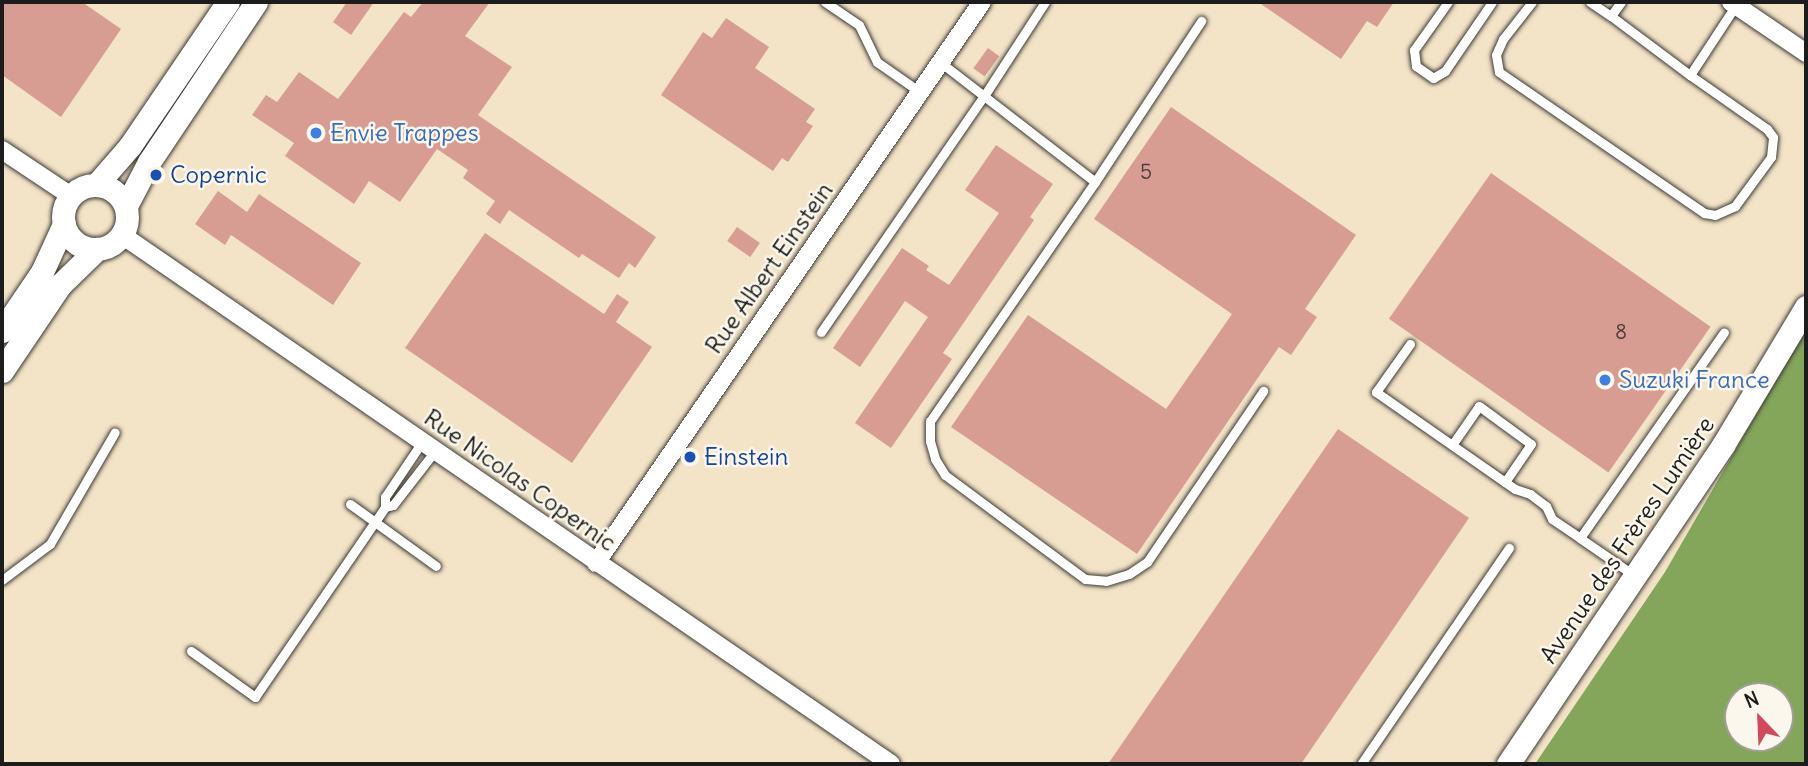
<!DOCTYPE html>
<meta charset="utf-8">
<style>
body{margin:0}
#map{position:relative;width:1808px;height:766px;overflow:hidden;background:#f3e3c7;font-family:Delius,sans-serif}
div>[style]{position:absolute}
.forest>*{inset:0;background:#84a65b}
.building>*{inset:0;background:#d89d92;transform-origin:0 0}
.roads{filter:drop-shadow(0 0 2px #3c3a36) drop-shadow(0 0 2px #3c3a36)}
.service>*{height:9px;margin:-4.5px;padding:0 4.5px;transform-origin:4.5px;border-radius:4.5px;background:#fff}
.minor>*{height:18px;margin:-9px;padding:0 9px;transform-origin:9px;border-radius:9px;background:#fff}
.tertiary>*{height:23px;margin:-11.5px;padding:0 11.5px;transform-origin:11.5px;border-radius:11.5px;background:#fff}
.tertiary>.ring{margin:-11.5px;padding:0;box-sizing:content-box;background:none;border:23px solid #fff;border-radius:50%}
.dots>*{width:19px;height:19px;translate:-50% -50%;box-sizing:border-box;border:4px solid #fbf7ec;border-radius:50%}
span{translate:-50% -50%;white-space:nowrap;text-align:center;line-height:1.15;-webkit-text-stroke:5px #fbf7ec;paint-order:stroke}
.number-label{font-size:21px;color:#4b3c3a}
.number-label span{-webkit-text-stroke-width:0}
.shop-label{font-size:24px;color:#366cbe}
.left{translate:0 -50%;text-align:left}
.transit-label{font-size:24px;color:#164399}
.street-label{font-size:24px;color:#1c1c1c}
.frame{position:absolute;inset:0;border:4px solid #1c1c1c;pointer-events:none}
.north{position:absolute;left:1724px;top:682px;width:70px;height:70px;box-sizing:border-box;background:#fbf7ec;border:2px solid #a29f99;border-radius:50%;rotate:337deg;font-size:19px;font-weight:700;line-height:28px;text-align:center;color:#1c1c1c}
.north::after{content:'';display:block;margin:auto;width:24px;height:32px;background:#d1495b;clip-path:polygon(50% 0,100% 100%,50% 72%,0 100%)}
</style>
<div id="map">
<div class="forest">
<i style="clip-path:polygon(evenodd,1806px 328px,1806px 764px,1535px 764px,1665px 572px,1806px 328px,1738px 696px,1780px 696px,1780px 738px,1738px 738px,1738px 696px)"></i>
</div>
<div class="building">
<i style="clip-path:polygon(5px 2px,82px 2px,121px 29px,61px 117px,2px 75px,2px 7px)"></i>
<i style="clip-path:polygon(347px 2px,374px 2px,351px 35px,333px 22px)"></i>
<i style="clip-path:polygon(423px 2px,490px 2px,465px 36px,512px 67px,478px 115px,656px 237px,635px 268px,629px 263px,619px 278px,582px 254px,579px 258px,509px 210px,500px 224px,486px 214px,495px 201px,463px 178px,468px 170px,437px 149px,400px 202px,369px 181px,354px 204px,285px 156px,294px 143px,252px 115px,266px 95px,277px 102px,299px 72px,338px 99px,404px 12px,411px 17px)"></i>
<i style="clip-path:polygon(1258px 2px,1394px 2px,1377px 27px,1367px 21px,1341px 59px)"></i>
<i style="clip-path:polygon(726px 18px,769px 47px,755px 68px,815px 109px,806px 122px,813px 126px,788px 162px,782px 158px,773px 171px,661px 95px,703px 32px,712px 38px)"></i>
<i style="left:988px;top:48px;width:14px;height:25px;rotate:36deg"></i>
<i style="clip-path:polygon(1171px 107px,1356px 235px,1305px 309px,1317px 317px,1291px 355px,1279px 347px,1137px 554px,951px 427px,1028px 315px,1166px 409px,1232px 314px,1094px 219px)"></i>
<i style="clip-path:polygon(996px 145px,1053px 184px,1030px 217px,1034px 220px,943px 353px,952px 359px,891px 448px,855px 423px,928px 317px,905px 301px,860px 367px,833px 348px,902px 248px,929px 266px,926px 270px,949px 285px,999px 213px,965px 190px)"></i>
<i style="left:1491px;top:173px;width:268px;height:178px;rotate:35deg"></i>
<i style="clip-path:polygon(218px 191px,247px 212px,259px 194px,361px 263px,333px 305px,231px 235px,225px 245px,195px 224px)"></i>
<i style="left:737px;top:227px;width:28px;height:17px;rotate:35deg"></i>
<i style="clip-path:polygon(485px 233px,604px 314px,617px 294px,629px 302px,616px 322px,652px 347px,572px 463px,405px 348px)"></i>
<i style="clip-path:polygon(1338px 429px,1469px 518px,1301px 764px,1108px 764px)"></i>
</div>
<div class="roads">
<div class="service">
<i style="left:825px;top:2px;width:41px;rotate:34.1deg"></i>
<i style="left:859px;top:25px;width:41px;rotate:64.1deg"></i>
<i style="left:877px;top:62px;width:52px;rotate:34.9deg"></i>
<i style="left:1448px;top:2px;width:59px;rotate:125.3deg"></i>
<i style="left:1414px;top:50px;width:16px;rotate:83deg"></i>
<i style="left:1416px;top:66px;width:21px;rotate:35deg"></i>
<i style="left:1433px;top:78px;width:14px;rotate:-30deg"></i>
<i style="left:1445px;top:71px;width:83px;rotate:-55.7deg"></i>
<i style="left:1532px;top:2px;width:47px;rotate:128.1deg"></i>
<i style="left:1503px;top:39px;width:17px;rotate:114deg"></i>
<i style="left:1496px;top:55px;width:17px;rotate:80deg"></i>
<i style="left:1499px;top:72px;width:249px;rotate:34.5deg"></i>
<i style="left:1704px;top:213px;width:11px;rotate:10deg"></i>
<i style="left:1715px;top:215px;width:22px;rotate:-24deg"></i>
<i style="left:1735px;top:206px;width:61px;rotate:-53.7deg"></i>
<i style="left:1771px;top:157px;width:20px;rotate:-84deg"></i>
<i style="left:1773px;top:137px;width:10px;rotate:-127deg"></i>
<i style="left:1767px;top:129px;width:94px;rotate:-145deg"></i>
<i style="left:1590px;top:2px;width:25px;rotate:34deg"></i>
<i style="left:1621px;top:2px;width:17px;rotate:126deg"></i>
<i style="left:1611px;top:16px;width:99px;rotate:36.8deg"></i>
<i style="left:1690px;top:75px;width:84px;rotate:-56.7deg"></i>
<i style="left:940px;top:62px;width:196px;rotate:37.7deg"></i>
<i style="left:1095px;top:182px;width:290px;rotate:124.6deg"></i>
<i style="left:930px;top:421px;width:20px;rotate:90deg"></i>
<i style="left:930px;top:441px;width:19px;rotate:74deg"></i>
<i style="left:935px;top:459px;width:19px;rotate:58deg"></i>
<i style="left:945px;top:475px;width:174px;rotate:36.6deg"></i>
<i style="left:1085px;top:579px;width:21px;rotate:5deg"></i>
<i style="left:1106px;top:581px;width:24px;rotate:-17deg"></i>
<i style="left:1129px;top:574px;width:22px;rotate:-34deg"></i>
<i style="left:1147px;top:562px;width:207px;rotate:-55.8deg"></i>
<i style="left:1095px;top:182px;width:193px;rotate:-56.6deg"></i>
<i style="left:821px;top:332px;width:287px;rotate:-55.4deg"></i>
<i style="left:984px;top:96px;width:112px;rotate:-57deg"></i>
<i style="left:1410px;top:344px;width:59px;rotate:125.3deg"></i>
<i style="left:1376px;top:392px;width:169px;rotate:34.9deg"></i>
<i style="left:1515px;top:489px;width:16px;rotate:18deg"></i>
<i style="left:1530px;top:494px;width:20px;rotate:37deg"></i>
<i style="left:1546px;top:506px;width:14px;rotate:65deg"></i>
<i style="left:1552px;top:519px;width:34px;rotate:34deg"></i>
<i style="left:1452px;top:445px;width:47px;rotate:-55.3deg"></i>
<i style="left:1479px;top:406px;width:64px;rotate:36.2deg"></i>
<i style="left:1531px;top:444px;width:46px;rotate:124.4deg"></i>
<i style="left:350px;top:504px;width:31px;rotate:36deg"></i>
<i style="left:375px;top:522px;width:18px;rotate:-56deg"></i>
<i style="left:385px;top:507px;width:8px;rotate:-14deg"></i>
<i style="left:393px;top:505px;width:68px;rotate:-52.1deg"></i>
<i style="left:385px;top:507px;width:10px;rotate:-90deg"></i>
<i style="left:385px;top:497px;width:66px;rotate:-56.1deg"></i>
<i style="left:1635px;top:576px;width:67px;rotate:-145.4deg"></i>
<i style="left:1580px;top:538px;width:251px;rotate:-55deg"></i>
<i style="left:2px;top:580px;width:60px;rotate:-36.9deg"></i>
<i style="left:50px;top:544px;width:129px;rotate:-59.9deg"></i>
<i style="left:191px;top:651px;width:79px;rotate:35.7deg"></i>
<i style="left:255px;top:697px;width:212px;rotate:-55.6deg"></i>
<i style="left:375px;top:522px;width:75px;rotate:35.8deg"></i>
<i style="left:1361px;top:764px;width:262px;rotate:-55.6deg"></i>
</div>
<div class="minor">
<i style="left:1731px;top:2px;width:91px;rotate:34.2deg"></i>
<i style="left:2px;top:150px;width:83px;rotate:33.7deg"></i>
<i style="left:122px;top:235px;width:933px;rotate:34.52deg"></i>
<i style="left:596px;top:563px;width:681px;rotate:-55.47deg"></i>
</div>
<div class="tertiary">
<i style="left:97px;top:184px;width:50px;rotate:-49deg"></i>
<i style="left:130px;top:146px;width:174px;rotate:-55.8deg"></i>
<i class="ring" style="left:63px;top:185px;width:41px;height:41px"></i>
<i style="left:126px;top:206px;width:50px;rotate:-62.4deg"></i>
<i style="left:149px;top:162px;width:192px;rotate:-56.2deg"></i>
<i style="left:2px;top:331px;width:71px;rotate:-55.9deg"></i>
<i style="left:42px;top:272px;width:53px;rotate:-65.4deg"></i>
<i style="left:2px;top:371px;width:104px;rotate:-56deg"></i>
<i style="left:60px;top:285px;width:52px;rotate:-44.2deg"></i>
<i style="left:1508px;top:764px;width:385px;rotate:-56deg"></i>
<i style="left:1723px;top:445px;width:161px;rotate:-59deg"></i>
</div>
</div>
<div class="dots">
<i style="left:316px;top:133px;background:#3f7fe0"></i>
<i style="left:156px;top:175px;background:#1a4fb4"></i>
<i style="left:1605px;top:380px;background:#3f7fe0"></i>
<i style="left:690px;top:457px;background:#1a4fb4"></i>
</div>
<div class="number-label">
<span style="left:1146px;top:172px">5</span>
<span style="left:1621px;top:332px">8</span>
</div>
<div class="shop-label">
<span class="left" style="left:330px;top:133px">Envie Trappes</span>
<span class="left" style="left:1619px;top:380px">Suzuki France</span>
</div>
<div class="transit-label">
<span class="left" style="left:170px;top:175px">Copernic</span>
<span class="left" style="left:704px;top:457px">Einstein</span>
</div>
<div class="street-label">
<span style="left:769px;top:268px;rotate:-55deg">Rue Albert Einstein</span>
<span style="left:520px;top:480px;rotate:35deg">Rue Nicolas Copernic</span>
<span style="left:1627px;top:540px;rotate:-56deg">Avenue des Frères Lumière</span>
</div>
<div class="frame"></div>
<div class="north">N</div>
</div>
